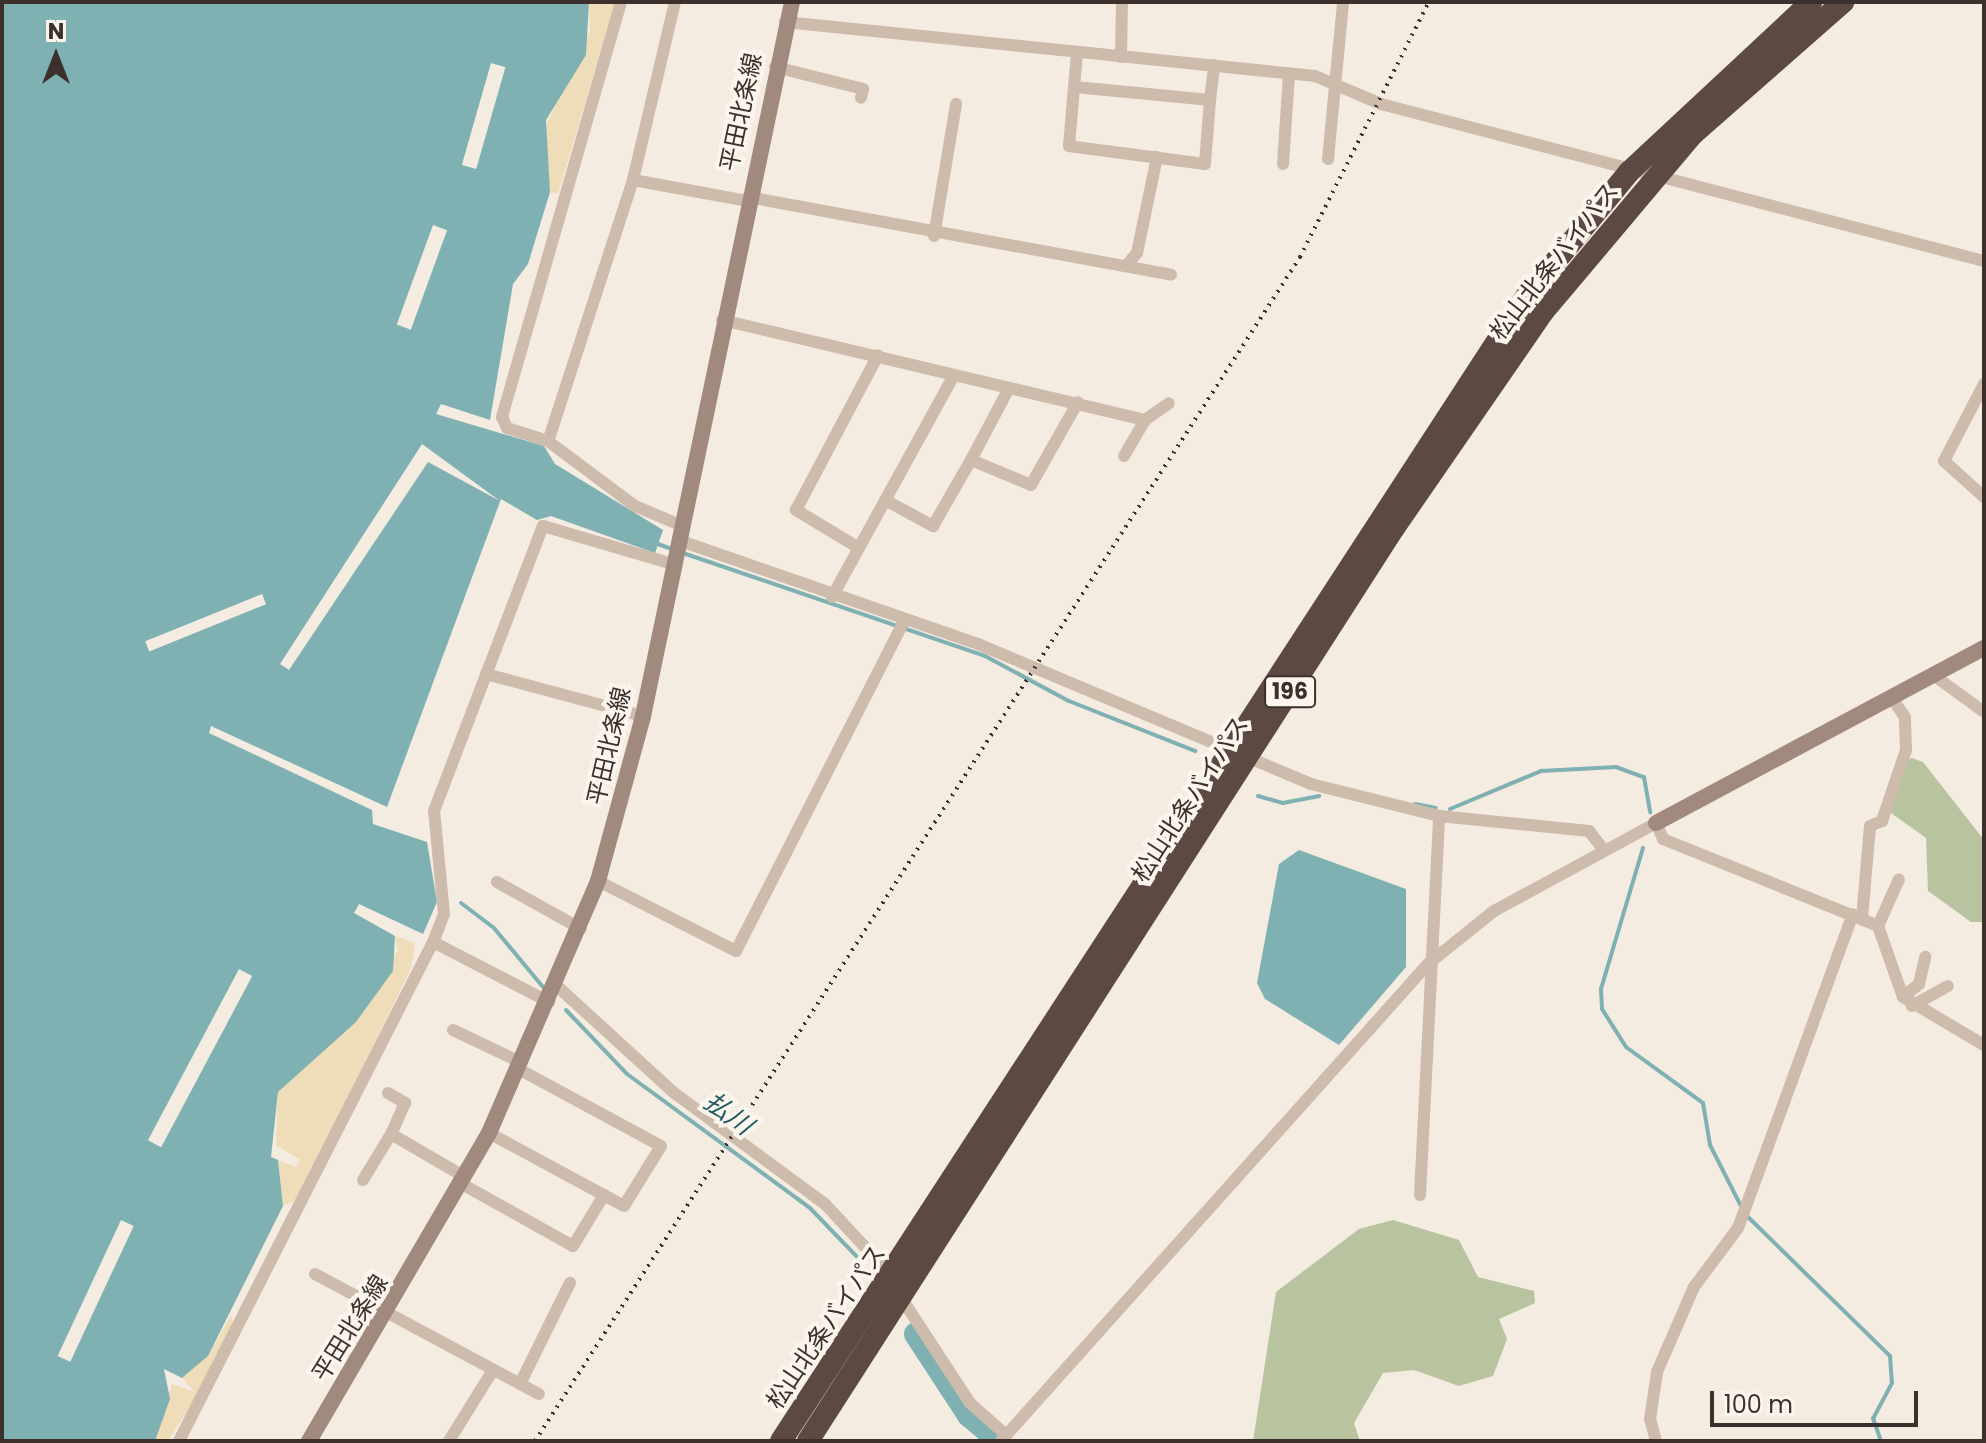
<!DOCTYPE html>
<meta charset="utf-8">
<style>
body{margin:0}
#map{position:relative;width:1986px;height:1443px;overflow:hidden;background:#f4ebe1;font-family:Poppins,"Noto Sans JP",sans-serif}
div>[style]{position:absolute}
.green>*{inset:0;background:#b8c4a0}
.sand>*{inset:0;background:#efdcb8}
.water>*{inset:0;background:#7fb0b2}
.pier>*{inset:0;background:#f4ebe1;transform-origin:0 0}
.stream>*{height:4px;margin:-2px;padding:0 2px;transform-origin:2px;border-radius:2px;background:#7fb0b2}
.river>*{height:24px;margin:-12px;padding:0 12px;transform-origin:12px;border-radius:12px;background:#7fb0b2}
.street>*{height:12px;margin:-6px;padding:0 6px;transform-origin:6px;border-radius:6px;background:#cdbbac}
.secondary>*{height:16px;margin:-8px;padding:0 8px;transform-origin:8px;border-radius:8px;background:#a18a7d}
.highway>*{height:22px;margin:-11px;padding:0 11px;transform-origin:11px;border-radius:11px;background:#5c4a42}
.rail>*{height:4px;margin-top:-2px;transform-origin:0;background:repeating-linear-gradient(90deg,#3b302b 0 2px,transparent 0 8px)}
span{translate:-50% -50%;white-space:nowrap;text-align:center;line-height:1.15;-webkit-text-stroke:8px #fbf5ee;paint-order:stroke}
.shield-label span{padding:2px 6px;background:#fbf5ee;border:2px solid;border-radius:6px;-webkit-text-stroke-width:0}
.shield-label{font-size:22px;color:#3b302b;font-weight:700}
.street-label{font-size:24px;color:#3b302b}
.water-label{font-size:26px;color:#1f5a5e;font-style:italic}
.frame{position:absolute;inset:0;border:4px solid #3b302b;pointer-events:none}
.north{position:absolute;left:16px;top:16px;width:80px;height:80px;-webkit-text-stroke:6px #fbf5ee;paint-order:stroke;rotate:0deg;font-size:22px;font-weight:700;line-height:32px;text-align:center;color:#3b302b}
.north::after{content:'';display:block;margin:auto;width:28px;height:36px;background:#3b302b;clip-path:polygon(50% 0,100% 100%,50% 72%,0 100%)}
.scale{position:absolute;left:1710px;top:1391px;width:208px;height:36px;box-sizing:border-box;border:4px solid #3b302b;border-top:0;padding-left:10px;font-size:24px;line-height:28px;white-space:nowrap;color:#3b302b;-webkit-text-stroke:6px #fbf5ee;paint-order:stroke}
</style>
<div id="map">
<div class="green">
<i style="clip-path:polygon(1912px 758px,1923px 762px,1984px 840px,1984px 922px,1971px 922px,1928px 891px,1926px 838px,1884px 808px,1900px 762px)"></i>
<i style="clip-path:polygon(1393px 1220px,1459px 1240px,1478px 1277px,1534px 1291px,1535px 1303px,1499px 1319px,1507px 1339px,1493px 1376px,1459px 1386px,1414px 1370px,1383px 1373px,1354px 1423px,1360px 1441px,1253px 1441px,1276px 1292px,1359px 1229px)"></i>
</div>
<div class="sand">
<i style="clip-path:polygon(589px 2px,615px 2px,558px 194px,550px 192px,543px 132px,590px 32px)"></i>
<i style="clip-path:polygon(395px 936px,415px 943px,411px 969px,298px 1199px,283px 1206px,278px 1160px,296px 1167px,300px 1160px,276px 1145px,278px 1092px,398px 951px)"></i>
<i style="clip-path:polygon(231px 1315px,234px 1330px,200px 1392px,168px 1441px,155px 1441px,172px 1384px,195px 1392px,182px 1378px,208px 1356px)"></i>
</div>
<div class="water">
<i style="clip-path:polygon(2px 2px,589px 2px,586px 55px,546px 120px,550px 192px,528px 264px,513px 284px,490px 420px,441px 404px,436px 414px,544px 446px,555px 464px,663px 530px,655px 553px,551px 516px,537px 520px,501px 499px,387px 807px,211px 726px,209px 733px,372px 810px,373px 824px,427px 842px,437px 902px,423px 934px,359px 904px,354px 913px,395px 936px,393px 971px,356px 1022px,278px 1092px,271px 1157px,278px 1160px,283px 1206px,208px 1356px,182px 1378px,164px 1369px,170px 1399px,155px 1441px,2px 1441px)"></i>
<i style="clip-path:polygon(1299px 850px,1406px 889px,1406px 967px,1339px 1045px,1265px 999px,1257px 983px,1279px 864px)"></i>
</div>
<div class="pier">
<i style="left:491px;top:63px;width:15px;height:106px;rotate:16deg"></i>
<i style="left:433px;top:225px;width:15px;height:106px;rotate:20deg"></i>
<i style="clip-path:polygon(422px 444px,500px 501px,428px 462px,289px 670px,280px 664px)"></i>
<i style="left:262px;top:594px;width:11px;height:126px;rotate:68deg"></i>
<i style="left:239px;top:969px;width:15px;height:194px;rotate:28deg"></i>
<i style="left:121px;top:1220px;width:14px;height:150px;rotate:25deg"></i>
</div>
<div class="stream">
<i style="left:658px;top:544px;width:15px;rotate:20deg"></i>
<i style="left:680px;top:552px;width:322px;rotate:18.8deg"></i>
<i style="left:985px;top:656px;width:95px;rotate:28.2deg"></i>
<i style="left:1069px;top:701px;width:136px;rotate:21.6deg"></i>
<i style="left:1258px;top:796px;width:26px;rotate:16deg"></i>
<i style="left:1283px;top:803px;width:37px;rotate:-11deg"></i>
<i style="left:1415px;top:804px;width:21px;rotate:11deg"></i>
<i style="left:1450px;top:809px;width:99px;rotate:-22.7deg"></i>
<i style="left:1541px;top:771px;width:75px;rotate:-3.1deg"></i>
<i style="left:1616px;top:767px;width:30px;rotate:20deg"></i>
<i style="left:1644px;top:777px;width:36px;rotate:80deg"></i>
<i style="left:1643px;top:848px;width:147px;rotate:106.6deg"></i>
<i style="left:1601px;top:989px;width:20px;rotate:87deg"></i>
<i style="left:1602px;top:1009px;width:45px;rotate:57.7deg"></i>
<i style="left:1626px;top:1047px;width:95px;rotate:36deg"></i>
<i style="left:1703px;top:1103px;width:43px;rotate:80.5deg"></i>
<i style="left:1710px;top:1145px;width:71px;rotate:63.1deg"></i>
<i style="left:461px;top:903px;width:41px;rotate:37.1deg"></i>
<i style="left:494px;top:928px;width:77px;rotate:50.3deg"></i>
<i style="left:566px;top:1010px;width:88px;rotate:46.4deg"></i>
<i style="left:627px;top:1074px;width:227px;rotate:36.2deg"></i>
<i style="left:810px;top:1208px;width:72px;rotate:46.1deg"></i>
<i style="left:1747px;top:1216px;width:200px;rotate:44.4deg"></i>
<i style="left:1890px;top:1356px;width:27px;rotate:86deg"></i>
<i style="left:1892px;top:1383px;width:40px;rotate:118deg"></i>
<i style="left:1873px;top:1418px;width:24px;rotate:71deg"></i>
</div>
<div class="river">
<i style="left:916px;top:1334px;width:97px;rotate:56.8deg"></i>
<i style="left:969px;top:1415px;width:34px;rotate:40deg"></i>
</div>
<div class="street">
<i style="left:675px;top:2px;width:183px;rotate:103.3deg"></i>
<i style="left:633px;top:180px;width:274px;rotate:108deg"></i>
<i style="left:548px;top:441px;width:109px;rotate:36.8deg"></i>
<i style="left:635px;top:506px;width:49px;rotate:22.9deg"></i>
<i style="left:785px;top:22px;width:533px;rotate:5.82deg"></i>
<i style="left:1315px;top:76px;width:72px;rotate:23deg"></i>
<i style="left:1381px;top:104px;width:623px;rotate:14.59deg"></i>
<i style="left:1121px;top:57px;width:55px;rotate:-89deg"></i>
<i style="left:775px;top:67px;width:91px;rotate:14deg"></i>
<i style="left:863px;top:89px;width:9px;rotate:103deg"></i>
<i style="left:1075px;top:87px;width:136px;rotate:5.5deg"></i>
<i style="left:1210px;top:100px;width:64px;rotate:94.5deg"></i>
<i style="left:1205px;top:164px;width:137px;rotate:-172.5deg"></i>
<i style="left:1069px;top:146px;width:93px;rotate:-85.1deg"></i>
<i style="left:1210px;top:100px;width:35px;rotate:-83deg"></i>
<i style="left:1328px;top:159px;width:158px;rotate:-84.5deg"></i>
<i style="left:1283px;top:164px;width:91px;rotate:-86.2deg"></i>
<i style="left:633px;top:180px;width:116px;rotate:10.4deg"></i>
<i style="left:748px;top:197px;width:430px;rotate:10.4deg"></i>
<i style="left:934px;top:236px;width:134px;rotate:-80.5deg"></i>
<i style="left:1126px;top:266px;width:17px;rotate:-50deg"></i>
<i style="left:1137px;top:253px;width:98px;rotate:-78.2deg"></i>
<i style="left:722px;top:320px;width:435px;rotate:13.3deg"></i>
<i style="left:1984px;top:384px;width:87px;rotate:117.5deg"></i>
<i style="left:1944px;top:461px;width:54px;rotate:42deg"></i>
<i style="left:1008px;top:390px;width:79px;rotate:117.9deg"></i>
<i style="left:971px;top:460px;width:65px;rotate:22.6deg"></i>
<i style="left:1031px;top:485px;width:95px;rotate:-60.5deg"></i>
<i style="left:548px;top:441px;width:43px;rotate:-162.4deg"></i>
<i style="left:507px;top:428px;width:12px;rotate:-114deg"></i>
<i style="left:502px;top:417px;width:432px;rotate:-74deg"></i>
<i style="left:1124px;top:456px;width:42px;rotate:-59.7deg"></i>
<i style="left:1145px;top:420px;width:29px;rotate:-35deg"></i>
<i style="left:885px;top:500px;width:55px;rotate:28.4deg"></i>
<i style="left:933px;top:526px;width:76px;rotate:-60.1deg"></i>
<i style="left:678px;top:540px;width:318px;rotate:19.1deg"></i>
<i style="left:978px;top:644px;width:361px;rotate:22.8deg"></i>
<i style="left:1311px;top:784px;width:132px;rotate:14deg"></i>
<i style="left:1439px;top:816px;width:151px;rotate:5.7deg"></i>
<i style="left:1589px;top:831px;width:24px;rotate:52deg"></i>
<i style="left:859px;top:548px;width:74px;rotate:-148.9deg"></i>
<i style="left:796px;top:510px;width:175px;rotate:-62.1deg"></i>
<i style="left:832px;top:597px;width:249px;rotate:-61.2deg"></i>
<i style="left:486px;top:674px;width:163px;rotate:15deg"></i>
<i style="left:1936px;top:677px;width:59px;rotate:36.1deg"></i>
<i style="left:598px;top:881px;width:155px;rotate:26.9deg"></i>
<i style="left:736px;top:951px;width:370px;rotate:-63deg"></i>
<i style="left:497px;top:882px;width:96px;rotate:29.2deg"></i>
<i style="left:1862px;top:918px;width:92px;rotate:-85deg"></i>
<i style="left:1870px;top:826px;width:13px;rotate:-23deg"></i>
<i style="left:1882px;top:821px;width:75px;rotate:-71.3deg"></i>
<i style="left:1906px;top:750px;width:33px;rotate:-92deg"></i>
<i style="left:1905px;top:717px;width:21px;rotate:-125deg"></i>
<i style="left:1878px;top:926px;width:51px;rotate:-65.9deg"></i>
<i style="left:433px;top:942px;width:131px;rotate:27.3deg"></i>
<i style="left:557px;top:986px;width:157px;rotate:42.4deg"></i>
<i style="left:673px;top:1092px;width:189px;rotate:36.4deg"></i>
<i style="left:825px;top:1204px;width:97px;rotate:47.1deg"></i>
<i style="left:1903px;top:997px;width:21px;rotate:-39deg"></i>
<i style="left:1919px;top:984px;width:28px;rotate:-77deg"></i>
<i style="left:1912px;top:1006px;width:41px;rotate:-29.1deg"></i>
<i style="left:453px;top:1030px;width:74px;rotate:25.5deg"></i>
<i style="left:388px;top:1093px;width:20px;rotate:30deg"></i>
<i style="left:405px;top:1103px;width:34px;rotate:114deg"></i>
<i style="left:489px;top:1133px;width:153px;rotate:28.4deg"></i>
<i style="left:624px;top:1206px;width:70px;rotate:-58.3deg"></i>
<i style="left:661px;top:1146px;width:164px;rotate:-151.6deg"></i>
<i style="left:363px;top:1180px;width:54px;rotate:-58.7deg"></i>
<i style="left:391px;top:1134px;width:86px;rotate:30.2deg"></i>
<i style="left:462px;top:1184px;width:127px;rotate:29.2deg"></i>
<i style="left:573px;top:1246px;width:60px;rotate:-58.7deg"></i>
<i style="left:1420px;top:1195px;width:379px;rotate:-87.1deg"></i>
<i style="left:315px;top:1274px;width:254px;rotate:28.2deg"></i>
<i style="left:900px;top:1296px;width:128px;rotate:56.8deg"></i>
<i style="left:970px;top:1403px;width:48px;rotate:41.6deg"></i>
<i style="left:520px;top:1384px;width:113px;rotate:-63.7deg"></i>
<i style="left:179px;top:1441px;width:562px;rotate:-63.02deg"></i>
<i style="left:434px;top:940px;width:28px;rotate:-69deg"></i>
<i style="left:444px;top:914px;width:103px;rotate:-95.5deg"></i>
<i style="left:434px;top:811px;width:305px;rotate:-69.1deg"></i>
<i style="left:543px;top:526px;width:135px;rotate:16.3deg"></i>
<i style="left:449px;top:1441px;width:84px;rotate:-58.2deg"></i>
<i style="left:1001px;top:1441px;width:640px;rotate:-48.17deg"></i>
<i style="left:1428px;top:964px;width:85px;rotate:-38.8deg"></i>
<i style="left:1494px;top:911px;width:184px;rotate:-28.5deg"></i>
<i style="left:1656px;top:823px;width:17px;rotate:66deg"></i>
<i style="left:1663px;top:839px;width:232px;rotate:22deg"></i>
<i style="left:1878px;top:926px;width:75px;rotate:70.6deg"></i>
<i style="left:1903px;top:997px;width:94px;rotate:30.7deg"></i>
<i style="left:1656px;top:1441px;width:23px;rotate:-105deg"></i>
<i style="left:1650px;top:1419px;width:48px;rotate:-81.5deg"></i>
<i style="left:1657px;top:1372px;width:93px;rotate:-66.5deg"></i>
<i style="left:1694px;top:1287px;width:74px;rotate:-53.3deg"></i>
<i style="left:1738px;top:1228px;width:334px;rotate:-69.9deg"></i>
</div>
<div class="secondary">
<i style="left:1656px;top:823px;width:372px;rotate:-28.1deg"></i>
<i style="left:309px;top:1441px;width:357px;rotate:-59.7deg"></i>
<i style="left:489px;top:1133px;width:275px;rotate:-66.6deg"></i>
<i style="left:598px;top:881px;width:171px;rotate:-74.7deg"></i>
<i style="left:643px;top:716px;width:729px;rotate:-78.21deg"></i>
</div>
<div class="highway">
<i style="left:781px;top:1441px;width:1365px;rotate:-56.93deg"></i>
<i style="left:1526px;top:297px;width:162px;rotate:-50.5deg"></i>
<i style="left:1629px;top:172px;width:249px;rotate:-43deg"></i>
<i style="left:808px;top:1441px;width:1085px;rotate:-57.31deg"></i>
<i style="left:1394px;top:528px;width:262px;rotate:-55.4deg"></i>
<i style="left:1543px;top:312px;width:233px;rotate:-49.9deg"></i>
<i style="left:1693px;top:134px;width:200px;rotate:-41.3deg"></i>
</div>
<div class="rail">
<i style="left:535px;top:1441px;width:1410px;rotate:-57.13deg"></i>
<i style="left:1300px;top:257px;width:286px;rotate:-63.2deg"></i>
</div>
<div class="shield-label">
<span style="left:1290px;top:692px">196</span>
</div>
<div class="street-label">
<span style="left:741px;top:112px;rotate:-78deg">平田北条線</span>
<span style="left:1554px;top:261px;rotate:-52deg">松山北条バイパス</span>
<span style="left:609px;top:746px;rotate:-77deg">平田北条線</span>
<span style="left:1190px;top:799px;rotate:-57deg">松山北条バイパス</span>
<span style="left:826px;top:1327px;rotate:-56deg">松山北条バイパス</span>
<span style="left:350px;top:1328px;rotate:-58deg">平田北条線</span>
</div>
<div class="water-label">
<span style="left:728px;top:1114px;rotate:36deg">払川</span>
</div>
<div class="frame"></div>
<div class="north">N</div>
<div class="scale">100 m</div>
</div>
